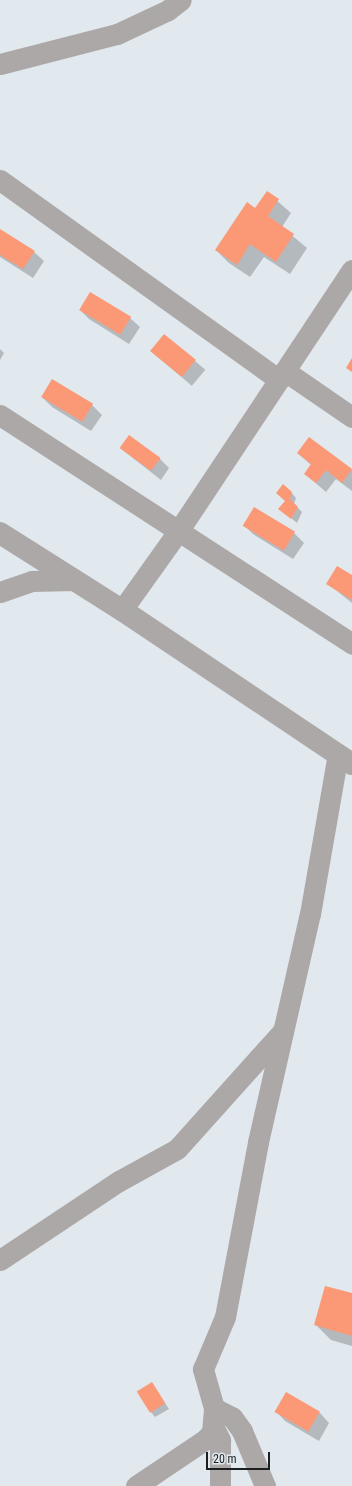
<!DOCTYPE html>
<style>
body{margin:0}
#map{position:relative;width:352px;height:1486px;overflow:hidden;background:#e1e8ee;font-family:"Roboto Condensed",sans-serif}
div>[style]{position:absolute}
.shadow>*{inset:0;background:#0003;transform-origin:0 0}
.building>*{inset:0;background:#fb9876;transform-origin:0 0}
.minor>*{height:21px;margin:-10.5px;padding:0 10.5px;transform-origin:10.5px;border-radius:10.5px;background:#aca8a7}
.tertiary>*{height:22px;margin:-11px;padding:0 11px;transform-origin:11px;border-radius:11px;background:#aca8a7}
span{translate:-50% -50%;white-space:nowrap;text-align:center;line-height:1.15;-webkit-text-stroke:4px #e1e8ee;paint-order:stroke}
.scale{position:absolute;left:206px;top:1452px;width:64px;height:18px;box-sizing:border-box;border:2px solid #1c1f21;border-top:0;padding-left:5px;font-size:12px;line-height:14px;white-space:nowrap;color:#1c1f21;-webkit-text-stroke:3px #e1e8ee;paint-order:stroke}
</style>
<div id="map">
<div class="shadow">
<i style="clip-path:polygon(267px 192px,291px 213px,282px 227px,307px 248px,290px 274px,264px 257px,250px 277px,229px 263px,216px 250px,256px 210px)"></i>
<i style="clip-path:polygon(0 231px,34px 252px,44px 261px,33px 278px,0 257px)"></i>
<i style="clip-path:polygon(80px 310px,130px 318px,140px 327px,129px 344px,89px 319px)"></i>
<i style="left:164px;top:335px;width:54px;height:21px;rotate:40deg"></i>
<i style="clip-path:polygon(0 349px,4px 353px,0 360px)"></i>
<i style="clip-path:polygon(52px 380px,92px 405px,102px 415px,91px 431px,52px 407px,42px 397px)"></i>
<i style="clip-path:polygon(309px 439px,352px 470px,352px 491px,336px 479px,326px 492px,305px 474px,311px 465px,298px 453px)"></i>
<i style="clip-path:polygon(120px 448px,160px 459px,169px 468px,161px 480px)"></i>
<i style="clip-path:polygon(291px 492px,296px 498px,294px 504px,302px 512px,297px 523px,285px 513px)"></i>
<i style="clip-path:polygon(244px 525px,294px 533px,304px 543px,293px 559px,253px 534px)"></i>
<i style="clip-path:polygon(352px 576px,352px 603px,327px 583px)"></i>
<i style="clip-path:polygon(352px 1295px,352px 1346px,331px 1340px,316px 1325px)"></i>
<i style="clip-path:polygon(152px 1383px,169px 1409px,155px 1417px,151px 1412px)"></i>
<i style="clip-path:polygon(286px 1393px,320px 1413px,329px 1423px,319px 1441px,285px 1421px,276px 1411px)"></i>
</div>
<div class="building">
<i style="clip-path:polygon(267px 191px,279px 199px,268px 216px,294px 234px,276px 262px,250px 244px,237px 265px,215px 250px,247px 202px,255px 208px)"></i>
<i style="clip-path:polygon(0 229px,35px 251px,23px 269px,0 255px)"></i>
<i style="left:90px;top:292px;width:48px;height:21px;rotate:31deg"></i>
<i style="left:164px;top:334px;width:41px;height:22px;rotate:39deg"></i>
<i style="clip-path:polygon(352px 358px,352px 372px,346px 368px)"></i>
<i style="left:52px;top:379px;width:48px;height:21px;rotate:31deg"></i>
<i style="left:129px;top:435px;width:39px;height:16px;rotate:36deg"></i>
<i style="clip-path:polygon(309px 437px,352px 469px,342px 483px,326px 470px,316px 483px,304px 474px,311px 464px,297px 453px)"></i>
<i style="clip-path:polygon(283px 484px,292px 492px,290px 499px,298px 507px,291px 519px,278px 509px,285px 501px,276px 493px)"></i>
<i style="left:254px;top:507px;width:48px;height:22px;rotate:31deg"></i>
<i style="clip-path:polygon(337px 566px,352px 575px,352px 600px,326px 584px)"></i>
<i style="clip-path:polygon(325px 1286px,352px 1293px,352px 1336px,314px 1325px)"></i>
<i style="left:152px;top:1382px;width:25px;height:18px;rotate:58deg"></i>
<i style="left:286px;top:1392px;width:39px;height:23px;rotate:30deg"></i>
</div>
<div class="minor">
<i style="left:0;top:64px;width:121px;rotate:-14.4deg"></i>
<i style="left:117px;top:34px;width:56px;rotate:-25.2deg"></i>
<i style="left:168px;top:10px;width:16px;rotate:-38deg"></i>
<i style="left:0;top:180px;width:343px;rotate:35.6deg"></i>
<i style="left:285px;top:371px;width:81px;rotate:34.5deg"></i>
<i style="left:0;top:415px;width:420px;rotate:33deg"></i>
<i style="left:0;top:592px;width:34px;rotate:-19deg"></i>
<i style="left:32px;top:581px;width:43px;rotate:-1.3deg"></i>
<i style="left:122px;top:610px;width:98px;rotate:-54.5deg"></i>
<i style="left:179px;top:530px;width:312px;rotate:-56.4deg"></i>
<i style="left:0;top:1260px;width:143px;rotate:-33.6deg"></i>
<i style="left:119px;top:1181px;width:66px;rotate:-28.9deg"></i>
<i style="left:177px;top:1149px;width:159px;rotate:-48.1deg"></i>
<i style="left:214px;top:1408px;width:20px;rotate:27deg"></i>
<i style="left:232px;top:1417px;width:17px;rotate:54deg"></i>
<i style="left:242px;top:1431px;width:60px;rotate:67.3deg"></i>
<i style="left:213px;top:1426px;width:16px;rotate:63deg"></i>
<i style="left:220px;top:1440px;width:46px;rotate:90deg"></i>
<i style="left:136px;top:1486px;width:84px;rotate:-33.9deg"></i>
<i style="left:206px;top:1439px;width:9px;rotate:-49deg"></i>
<i style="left:212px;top:1432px;width:24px;rotate:-85deg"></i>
<i style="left:214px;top:1408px;width:41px;rotate:-105.8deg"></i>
<i style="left:203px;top:1369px;width:56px;rotate:-67.1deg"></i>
<i style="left:225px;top:1317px;width:178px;rotate:-79.3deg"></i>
<i style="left:258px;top:1142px;width:234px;rotate:-77.2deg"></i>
<i style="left:310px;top:914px;width:162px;rotate:-80.1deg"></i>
</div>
<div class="tertiary">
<i style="left:0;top:533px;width:144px;rotate:32.3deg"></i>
<i style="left:122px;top:610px;width:277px;rotate:33.8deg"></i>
</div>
<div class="scale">20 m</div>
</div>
